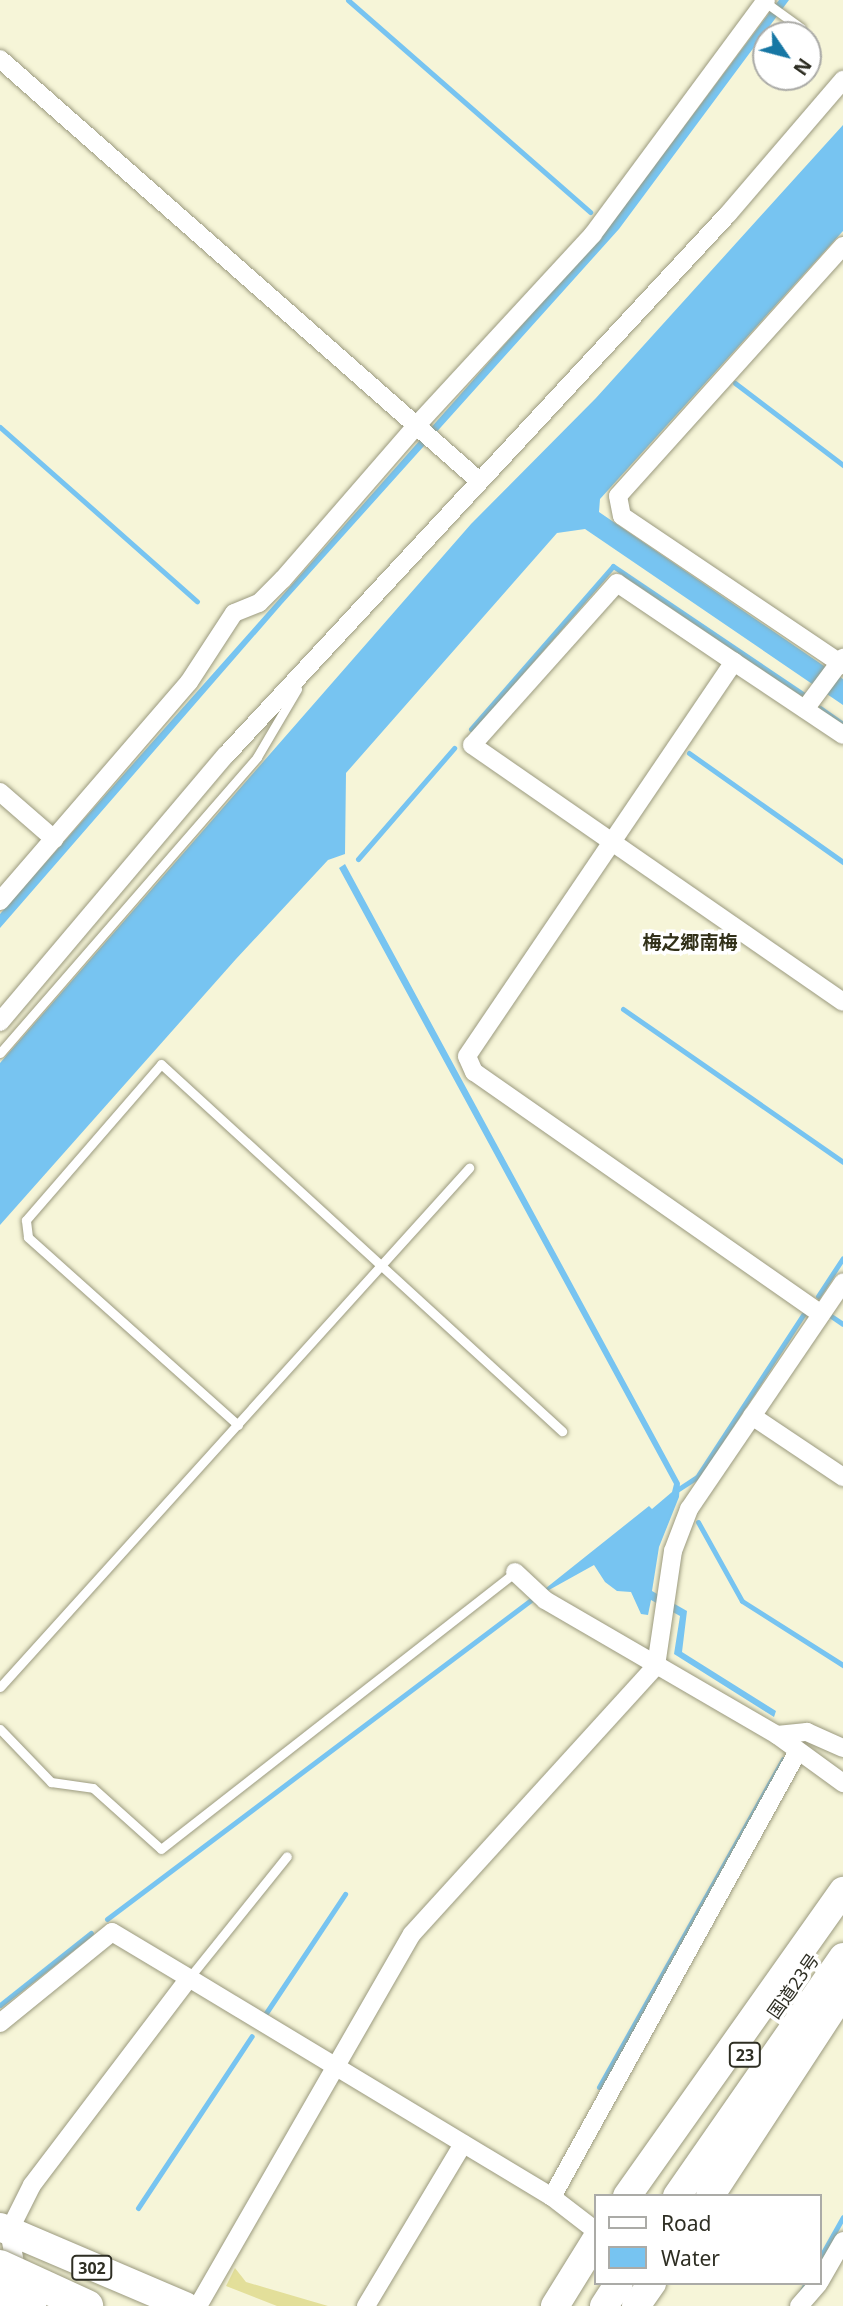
<!DOCTYPE html>
<meta charset="utf-8">
<style>
body{margin:0}
#map{position:relative;width:843px;height:2306px;overflow:hidden;background:#f6f5d8;font-family:"Noto Sans","Noto Sans JP",sans-serif}
div>[style]{position:absolute}
.green>*{inset:0;background:#e3df9a}
.water>*{inset:0;background:#77c4f1}
.stream>*{height:5px;margin:-2.5px;padding:0 2.5px;transform-origin:2.5px;border-radius:2.5px;background:#77c4f1}
.roads{filter:drop-shadow(0 0 2px #9b9a7f) drop-shadow(0 0 2px #9b9a7f)}
.service>*{height:9px;margin:-4.5px;padding:0 4.5px;transform-origin:4.5px;border-radius:4.5px;background:#fff}
.minor>*{height:18px;margin:-9px;padding:0 9px;transform-origin:9px;border-radius:9px;background:#fff}
.trunk>*{height:28px;margin:-14px;padding:0 14px;transform-origin:14px;border-radius:14px;background:#fff}
.bridges{filter:drop-shadow(0 0 2px #9b9a7f) drop-shadow(0 0 2px #9b9a7f)}
.motorway-bridge>*{height:32px;margin:-16px;padding:0 16px;transform-origin:16px;border-radius:16px;background:#fff}
span{translate:-50% -50%;white-space:nowrap;text-align:center;line-height:1.15;-webkit-text-stroke:7px #fff;paint-order:stroke}
.shield-label span{padding:2px 5px;background:#fff;border:2px solid;border-radius:5px;-webkit-text-stroke-width:0}
.shield-label{font-size:16px;color:#2e2e23;font-weight:700}
.street-label{font-size:18px;color:#2e2e23}
.neighbourhood-label{font-size:19px;color:#313019;font-weight:700}
.legend{position:absolute;left:594px;top:2194px;width:228px;height:91px;box-sizing:border-box;background:#fff;border:2px solid #ababa7;margin:0;padding:9px 12px;list-style:none;font-size:21px;color:#2e2e23}
.legend li{display:flex;align-items:center;gap:14px;height:35px}
.legend b{width:35px;border:2px solid #ababa7}
.north{position:absolute;left:752px;top:21px;width:70px;height:70px;box-sizing:border-box;background:#fff;border:2px solid #ababa7;border-radius:50%;rotate:125deg;font-size:19px;font-weight:700;line-height:28px;text-align:center;color:#2e2e23}
.north::after{content:'';display:block;margin:auto;width:24px;height:32px;background:#1777a4;clip-path:polygon(50% 0,100% 100%,50% 72%,0 100%)}
</style>
<div id="map">
<div class="green">
<i style="clip-path:polygon(235px 2268px,246px 2282px,328px 2306px,277px 2306px,226px 2286px)"></i>
</div>
<div class="water">
<i style="clip-path:polygon(779px 0,789px 0,619px 229px,282px 604px,0 928px,0 914px,608px 228px)"></i>
<i style="clip-path:polygon(843px 125px,843px 231px,600px 499px,599px 512px,843px 679px,843px 705px,585px 529px,557px 533px,346px 773px,345px 854px,328px 860px,236px 959px,0 1225px,0 1063px,471px 524px,596px 398px)"></i>
<i style="clip-path:polygon(345px 864px,680px 1483px,679px 1497px,659px 1547px,652px 1591px,687px 1611px,682px 1652px,776px 1711px,774px 1717px,674px 1654px,680px 1616px,651px 1600px,648px 1615px,641px 1614px,631px 1592px,617px 1591px,605px 1582px,594px 1565px,531px 1600px,649px 1506px,652px 1509px,672px 1492px,674px 1484px,339px 868px)"></i>
</div>
<div class="stream">
<i style="left:348px;top:0;width:322px;rotate:41.2deg"></i>
<i style="left:735px;top:383px;width:136px;rotate:37.2deg"></i>
<i style="left:0;top:427px;width:263px;rotate:41.5deg"></i>
<i style="left:820px;top:708px;width:28px;rotate:35deg"></i>
<i style="left:471px;top:729px;width:216px;rotate:-48.9deg"></i>
<i style="left:613px;top:566px;width:233px;rotate:34deg"></i>
<i style="left:689px;top:753px;width:189px;rotate:35.3deg"></i>
<i style="left:358px;top:859px;width:147px;rotate:-49.1deg"></i>
<i style="left:623px;top:1009px;width:268px;rotate:34.8deg"></i>
<i style="left:818px;top:1296px;width:45px;rotate:-56.7deg"></i>
<i style="left:831px;top:1316px;width:14px;rotate:34deg"></i>
<i style="left:677px;top:1490px;width:24px;rotate:-33deg"></i>
<i style="left:697px;top:1477px;width:194px;rotate:-56.8deg"></i>
<i style="left:698px;top:1522px;width:90px;rotate:60.9deg"></i>
<i style="left:742px;top:1601px;width:120px;rotate:32.4deg"></i>
<i style="left:107px;top:1919px;width:536px;rotate:-36.96deg"></i>
<i style="left:0;top:2005px;width:116px;rotate:-38.4deg"></i>
<i style="left:266px;top:2013px;width:143px;rotate:-56.4deg"></i>
<i style="left:599px;top:2087px;width:376px;rotate:-60.7deg"></i>
<i style="left:138px;top:2208px;width:206px;rotate:-56.5deg"></i>
<i style="left:820px;top:2258px;width:47px;rotate:-60.7deg"></i>
<i style="left:800px;top:2294px;width:13px;rotate:-61deg"></i>
</div>
<div class="roads">
<div class="service">
<i style="left:765px;top:2px;width:44px;rotate:35.8deg"></i>
<i style="left:0;top:1053px;width:392px;rotate:-49deg"></i>
<i style="left:257px;top:757px;width:79px;rotate:-59.5deg"></i>
<i style="left:238px;top:1425px;width:282px;rotate:-138.2deg"></i>
<i style="left:28px;top:1237px;width:17px;rotate:-97deg"></i>
<i style="left:26px;top:1220px;width:206px;rotate:-49.1deg"></i>
<i style="left:161px;top:1064px;width:544px;rotate:42.47deg"></i>
<i style="left:0;top:1687px;width:700px;rotate:-47.9deg"></i>
<i style="left:0;top:1729px;width:74px;rotate:46.1deg"></i>
<i style="left:51px;top:1782px;width:42px;rotate:8.1deg"></i>
<i style="left:93px;top:1788px;width:91px;rotate:41.9deg"></i>
<i style="left:161px;top:1849px;width:449px;rotate:-38deg"></i>
<i style="left:189px;top:1978px;width:156px;rotate:-51.2deg"></i>
</div>
<div class="minor">
<i style="left:0;top:59px;width:637px;rotate:41.37deg"></i>
<i style="left:843px;top:246px;width:336px;rotate:132deg"></i>
<i style="left:618px;top:496px;width:20px;rotate:79deg"></i>
<i style="left:622px;top:516px;width:267px;rotate:34deg"></i>
<i style="left:734px;top:662px;width:141px;rotate:-146deg"></i>
<i style="left:617px;top:583px;width:217px;rotate:131.8deg"></i>
<i style="left:472px;top:745px;width:451px;rotate:34.7deg"></i>
<i style="left:805px;top:709px;width:64px;rotate:-53.3deg"></i>
<i style="left:0;top:792px;width:72px;rotate:41deg"></i>
<i style="left:0;top:901px;width:289px;rotate:-49.2deg"></i>
<i style="left:189px;top:682px;width:82px;rotate:-56.9deg"></i>
<i style="left:234px;top:613px;width:27px;rotate:-22deg"></i>
<i style="left:259px;top:603px;width:34px;rotate:-45deg"></i>
<i style="left:283px;top:579px;width:203px;rotate:-49deg"></i>
<i style="left:416px;top:426px;width:261px;rotate:-47.3deg"></i>
<i style="left:593px;top:234px;width:291px;rotate:-53.5deg"></i>
<i style="left:0;top:1022px;width:350px;rotate:-49.8deg"></i>
<i style="left:226px;top:755px;width:738px;rotate:-47.14deg"></i>
<i style="left:728px;top:214px;width:177px;rotate:-49.4deg"></i>
<i style="left:821px;top:1314px;width:423px;rotate:-145.1deg"></i>
<i style="left:474px;top:1072px;width:17px;rotate:-114deg"></i>
<i style="left:467px;top:1056px;width:476px;rotate:-55.9deg"></i>
<i style="left:734px;top:662px;width:131px;rotate:33.8deg"></i>
<i style="left:752px;top:1416px;width:110px;rotate:33.8deg"></i>
<i style="left:515px;top:1572px;width:41px;rotate:43deg"></i>
<i style="left:545px;top:1600px;width:268px;rotate:30.2deg"></i>
<i style="left:777px;top:1735px;width:82px;rotate:36deg"></i>
<i style="left:777px;top:1735px;width:30px;rotate:-6deg"></i>
<i style="left:807px;top:1732px;width:39px;rotate:24deg"></i>
<i style="left:0;top:2023px;width:144px;rotate:-39.1deg"></i>
<i style="left:112px;top:1932px;width:90px;rotate:30.9deg"></i>
<i style="left:552px;top:2197px;width:507px;rotate:-61.11deg"></i>
<i style="left:18px;top:2279px;width:49px;rotate:-100.6deg"></i>
<i style="left:9px;top:2231px;width:51px;rotate:-63.4deg"></i>
<i style="left:32px;top:2185px;width:260px;rotate:-52.8deg"></i>
<i style="left:189px;top:1978px;width:424px;rotate:31.1deg"></i>
<i style="left:552px;top:2197px;width:56px;rotate:37.7deg"></i>
<i style="left:820px;top:2281px;width:46px;rotate:-60.1deg"></i>
<i style="left:198px;top:2306px;width:429px;rotate:-60.1deg"></i>
<i style="left:412px;top:1934px;width:362px;rotate:-47.7deg"></i>
<i style="left:656px;top:1666px;width:116px;rotate:-81.6deg"></i>
<i style="left:673px;top:1551px;width:45px;rotate:-69.1deg"></i>
<i style="left:689px;top:1509px;width:274px;rotate:-55.8deg"></i>
<i style="left:366px;top:2306px;width:189px;rotate:-59.1deg"></i>
<i style="left:799px;top:2306px;width:30px;rotate:-49deg"></i>
</div>
<div class="trunk">
<i style="left:627px;top:2196px;width:374px;rotate:-54.7deg"></i>
<i style="left:677px;top:2196px;width:291px;rotate:-55.2deg"></i>
<i style="left:710px;top:2196px;width:243px;rotate:-56.8deg"></i>
<i style="left:0;top:2227px;width:201px;rotate:23.1deg"></i>
<i style="left:555px;top:2306px;width:78px;rotate:-58.2deg"></i>
<i style="left:604px;top:2306px;width:27px;rotate:-57deg"></i>
<i style="left:636px;top:2306px;width:28px;rotate:-55deg"></i>
</div>
</div>
<div class="bridges">
<div class="motorway-bridge">
<i style="left:0;top:2266px;width:96px;rotate:24.7deg"></i>
<i style="left:0;top:2291px;width:34px;rotate:27deg"></i>
</div>
</div>
<div class="shield-label">
<span style="left:745px;top:2055px">23</span>
<span style="left:92px;top:2268px">302</span>
</div>
<div class="street-label">
<span style="left:793px;top:1986px;rotate:-55deg">国道23号</span>
</div>
<div class="neighbourhood-label">
<span style="left:690px;top:943px">梅之郷南梅</span>
</div>
<ul class="legend">
<li><b style="height:9px;background:#fff"></b>Road</li>
<li><b style="height:19px;background:#77c4f1"></b>Water</li>
</ul>
<div class="north">N</div>
</div>
